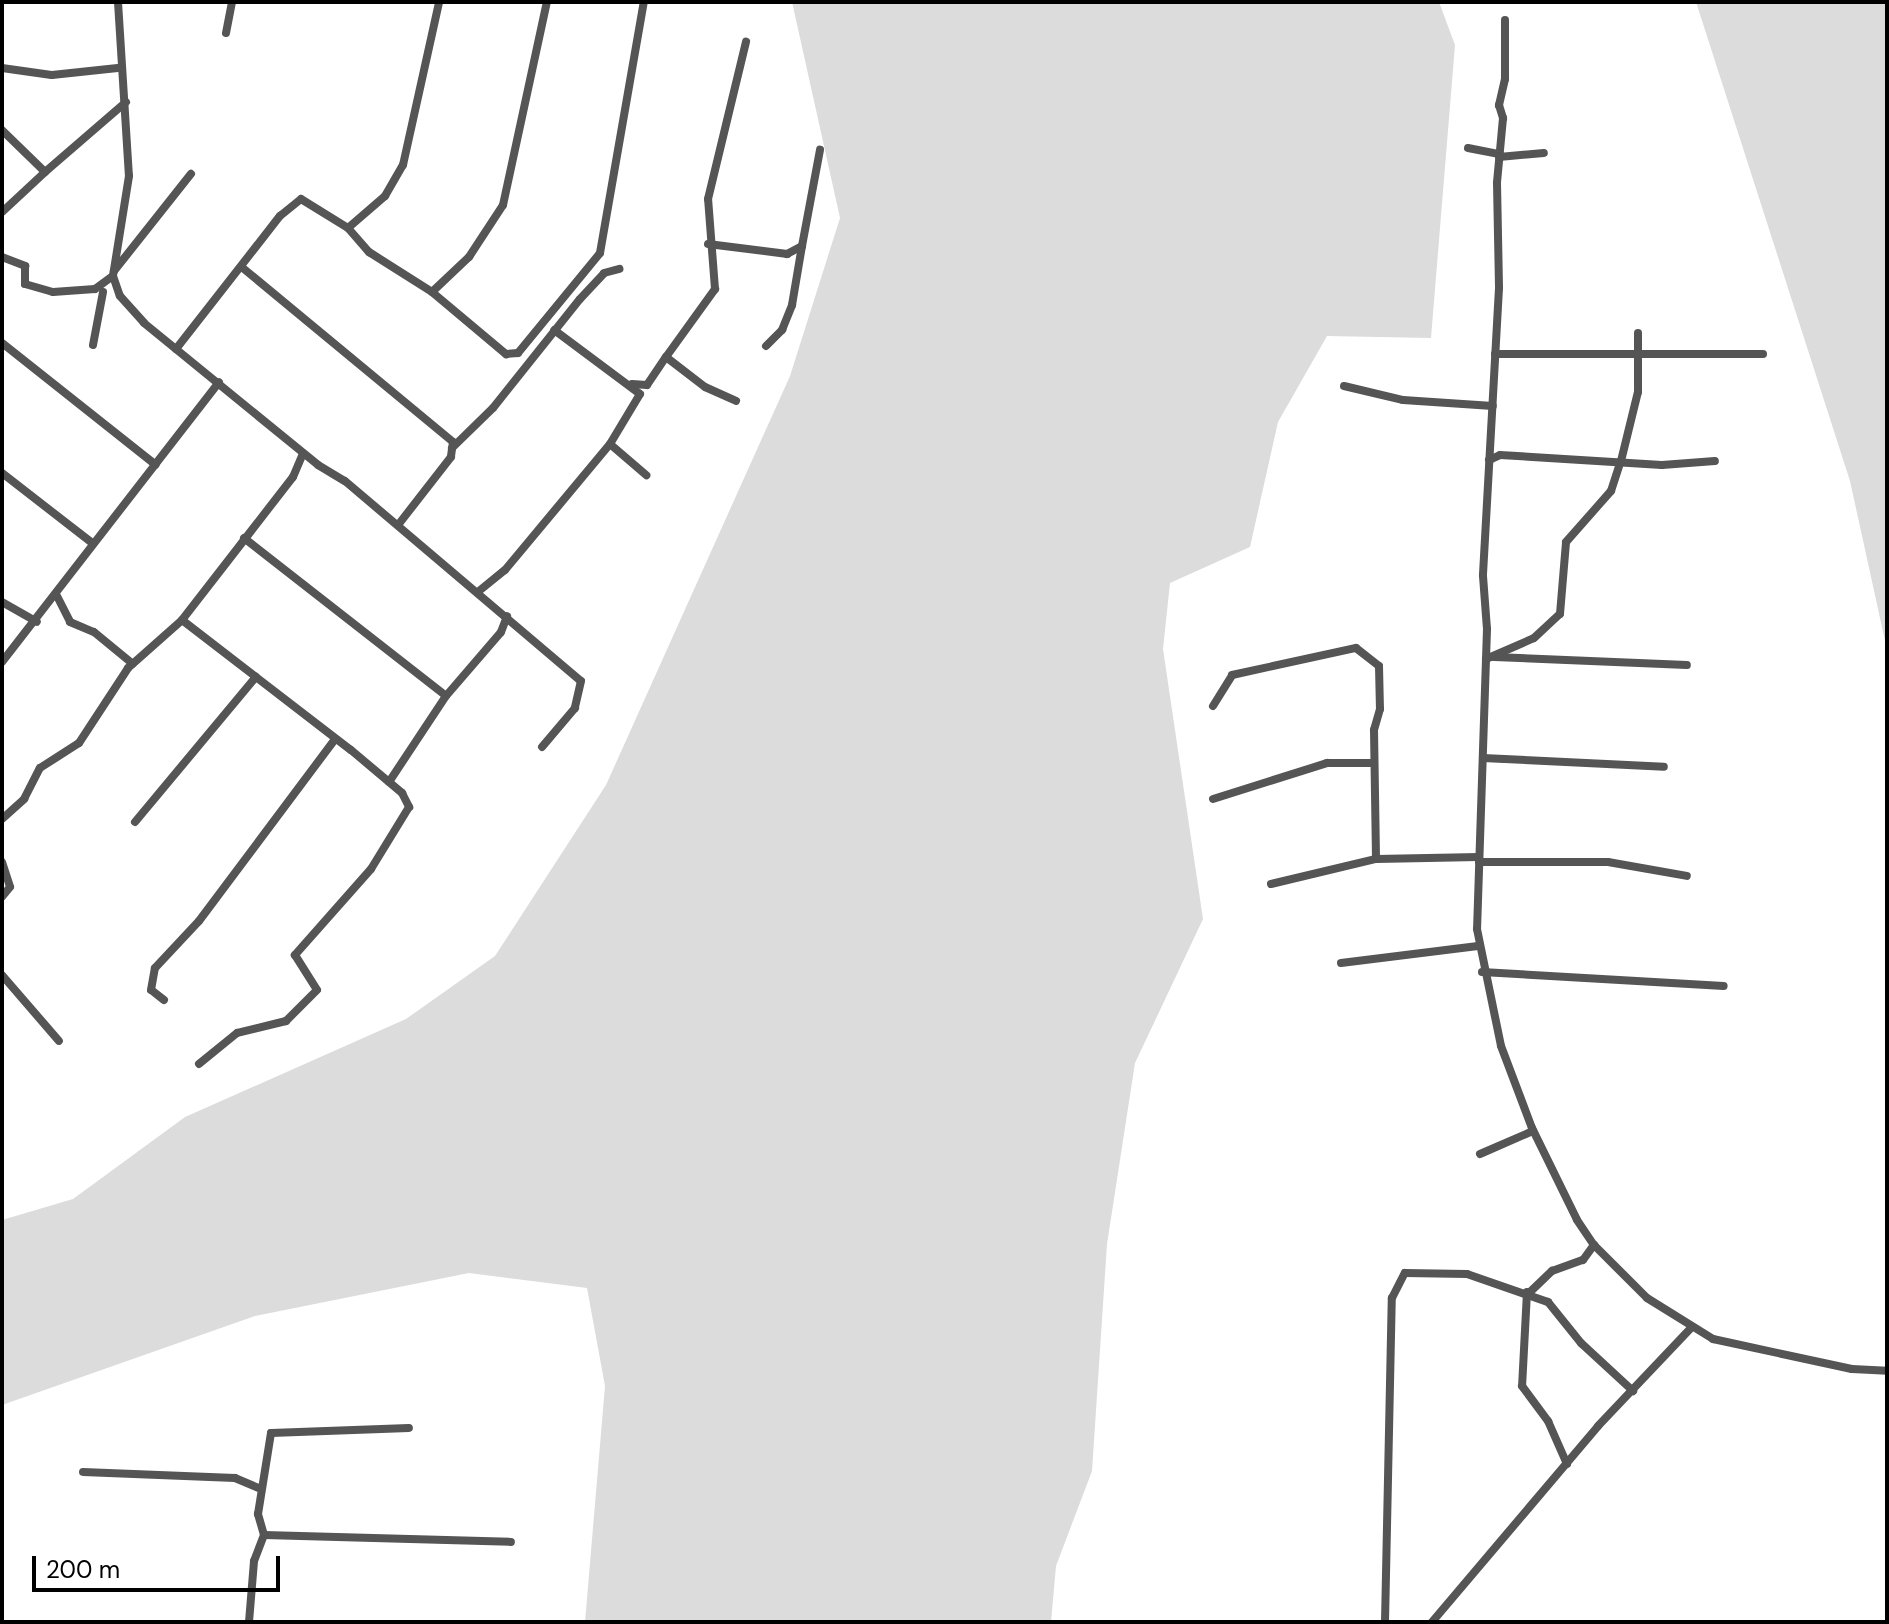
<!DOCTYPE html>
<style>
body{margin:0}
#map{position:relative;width:1889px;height:1624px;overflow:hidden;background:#fff;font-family:"DM Sans",sans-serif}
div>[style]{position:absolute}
.green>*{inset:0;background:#dcdcdc}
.street>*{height:8px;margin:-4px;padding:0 4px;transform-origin:4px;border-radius:4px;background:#555}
span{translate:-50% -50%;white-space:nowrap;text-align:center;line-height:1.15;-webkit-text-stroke:8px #fff;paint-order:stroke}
.frame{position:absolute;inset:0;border:4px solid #000;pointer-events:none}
.scale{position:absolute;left:32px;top:1556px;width:248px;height:36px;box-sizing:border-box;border:4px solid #000;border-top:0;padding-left:10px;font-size:24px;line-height:28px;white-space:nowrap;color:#000;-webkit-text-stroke:6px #fff;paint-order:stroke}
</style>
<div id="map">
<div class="green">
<i style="clip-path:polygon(792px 2px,1439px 2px,1455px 45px,1431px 338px,1327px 336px,1278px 422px,1250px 547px,1170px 583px,1163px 649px,1203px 919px,1135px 1063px,1107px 1244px,1092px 1471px,1056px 1566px,1051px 1622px,585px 1622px,605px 1386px,587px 1288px,469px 1273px,255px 1316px,2px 1405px,2px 1220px,73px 1199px,185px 1117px,406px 1019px,495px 956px,606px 785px,790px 376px,840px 218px)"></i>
<i style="clip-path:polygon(1696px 2px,1887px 2px,1887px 650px,1850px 481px)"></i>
</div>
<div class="street">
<i style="left:118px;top:2px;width:174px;rotate:86.4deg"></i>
<i style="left:129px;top:176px;width:101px;rotate:99.1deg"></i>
<i style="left:113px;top:276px;width:21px;rotate:71deg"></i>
<i style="left:120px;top:296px;width:36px;rotate:48deg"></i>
<i style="left:144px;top:323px;width:225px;rotate:39.2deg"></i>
<i style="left:318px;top:465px;width:31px;rotate:31deg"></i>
<i style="left:345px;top:481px;width:309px;rotate:40.3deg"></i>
<i style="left:581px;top:681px;width:28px;rotate:103deg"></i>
<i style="left:575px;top:708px;width:51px;rotate:130.2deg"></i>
<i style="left:1505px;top:20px;width:59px;rotate:90deg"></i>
<i style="left:1505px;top:79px;width:27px;rotate:103deg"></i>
<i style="left:1499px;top:105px;width:14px;rotate:73deg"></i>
<i style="left:1503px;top:118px;width:65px;rotate:95.3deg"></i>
<i style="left:1497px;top:183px;width:105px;rotate:88.9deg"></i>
<i style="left:1499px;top:288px;width:288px;rotate:93.2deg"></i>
<i style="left:1483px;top:576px;width:53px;rotate:85.7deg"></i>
<i style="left:1487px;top:629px;width:300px;rotate:91.9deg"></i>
<i style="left:1477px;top:929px;width:119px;rotate:78.4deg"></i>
<i style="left:1501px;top:1046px;width:88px;rotate:69.3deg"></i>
<i style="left:1532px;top:1128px;width:102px;rotate:63.9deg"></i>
<i style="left:1577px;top:1220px;width:30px;rotate:56deg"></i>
<i style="left:1594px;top:1245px;width:75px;rotate:45deg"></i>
<i style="left:1647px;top:1298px;width:78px;rotate:31.8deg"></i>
<i style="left:1713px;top:1339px;width:142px;rotate:12.2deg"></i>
<i style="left:1852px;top:1369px;width:35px;rotate:3deg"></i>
<i style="left:226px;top:33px;width:32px;rotate:-79deg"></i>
<i style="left:2px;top:68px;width:50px;rotate:8deg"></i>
<i style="left:52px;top:75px;width:66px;rotate:-6.1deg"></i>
<i style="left:2px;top:130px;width:60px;rotate:44.3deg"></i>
<i style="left:45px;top:172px;width:107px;rotate:-40.8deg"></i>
<i style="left:1468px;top:148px;width:32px;rotate:11deg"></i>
<i style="left:1499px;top:157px;width:45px;rotate:-5.1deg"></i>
<i style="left:2px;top:212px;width:59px;rotate:-42.9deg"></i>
<i style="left:348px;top:228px;width:49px;rotate:-40.9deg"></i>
<i style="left:385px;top:196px;width:36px;rotate:-60deg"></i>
<i style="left:403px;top:165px;width:167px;rotate:-77.5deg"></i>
<i style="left:708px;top:244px;width:80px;rotate:7.2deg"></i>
<i style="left:787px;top:254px;width:17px;rotate:-28deg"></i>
<i style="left:802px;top:246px;width:98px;rotate:-79.4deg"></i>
<i style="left:2px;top:257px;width:25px;rotate:21deg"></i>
<i style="left:25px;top:266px;width:18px;rotate:90deg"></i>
<i style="left:25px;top:284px;width:29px;rotate:16deg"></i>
<i style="left:53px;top:292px;width:42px;rotate:-4.1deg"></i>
<i style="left:95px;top:289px;width:22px;rotate:-36deg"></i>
<i style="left:244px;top:269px;width:271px;rotate:39.6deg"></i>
<i style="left:453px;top:442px;width:15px;rotate:98deg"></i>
<i style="left:451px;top:457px;width:86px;rotate:127.9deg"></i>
<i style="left:114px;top:271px;width:124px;rotate:-51.6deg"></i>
<i style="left:432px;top:292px;width:51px;rotate:-43.4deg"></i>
<i style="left:469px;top:257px;width:62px;rotate:-56.8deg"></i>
<i style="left:503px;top:205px;width:208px;rotate:-77.8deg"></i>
<i style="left:2px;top:343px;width:196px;rotate:38.4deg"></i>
<i style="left:93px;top:345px;width:54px;rotate:-79.3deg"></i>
<i style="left:766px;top:346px;width:23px;rotate:-45deg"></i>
<i style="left:782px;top:330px;width:27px;rotate:-68deg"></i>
<i style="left:792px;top:305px;width:60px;rotate:-80.4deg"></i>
<i style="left:176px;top:349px;width:169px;rotate:-52deg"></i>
<i style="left:280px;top:216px;width:27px;rotate:-39deg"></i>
<i style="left:301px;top:199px;width:55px;rotate:31.7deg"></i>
<i style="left:348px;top:228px;width:32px;rotate:49deg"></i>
<i style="left:369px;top:252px;width:75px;rotate:32.4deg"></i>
<i style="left:432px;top:292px;width:97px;rotate:40deg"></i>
<i style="left:506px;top:354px;width:12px;rotate:-5deg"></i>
<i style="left:518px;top:353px;width:129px;rotate:-50.6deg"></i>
<i style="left:600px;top:253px;width:255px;rotate:-80.1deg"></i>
<i style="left:1495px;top:354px;width:268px"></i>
<i style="left:666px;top:357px;width:84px;rotate:-54.2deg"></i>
<i style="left:715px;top:289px;width:90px;rotate:-94.4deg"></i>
<i style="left:708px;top:199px;width:162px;rotate:-76.4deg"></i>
<i style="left:632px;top:384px;width:15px;rotate:4deg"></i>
<i style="left:647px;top:385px;width:34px;rotate:-56deg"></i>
<i style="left:666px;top:357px;width:49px;rotate:37.6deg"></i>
<i style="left:705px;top:387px;width:34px;rotate:24deg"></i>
<i style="left:1344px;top:386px;width:61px;rotate:13.3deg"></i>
<i style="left:1403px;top:400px;width:90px;rotate:3.8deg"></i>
<i style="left:610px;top:444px;width:48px;rotate:40.7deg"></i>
<i style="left:452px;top:448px;width:57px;rotate:-44.3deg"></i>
<i style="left:493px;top:408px;width:139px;rotate:-51.4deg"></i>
<i style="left:580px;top:299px;width:35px;rotate:-47deg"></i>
<i style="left:604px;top:273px;width:16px;rotate:-15deg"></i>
<i style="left:1489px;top:460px;width:12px;rotate:-24deg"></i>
<i style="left:1500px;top:455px;width:162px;rotate:3.5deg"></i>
<i style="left:1662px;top:465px;width:53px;rotate:-4.3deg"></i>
<i style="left:2px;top:473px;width:113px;rotate:37.8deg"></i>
<i style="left:244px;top:538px;width:256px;rotate:38deg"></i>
<i style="left:479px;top:591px;width:33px;rotate:-39deg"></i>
<i style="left:505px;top:570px;width:164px;rotate:-50.2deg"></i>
<i style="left:610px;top:444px;width:58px;rotate:-59deg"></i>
<i style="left:640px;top:394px;width:107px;rotate:-143.3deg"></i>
<i style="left:57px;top:596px;width:29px;rotate:63deg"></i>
<i style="left:70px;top:622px;width:26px;rotate:23deg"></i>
<i style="left:94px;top:632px;width:50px;rotate:39.4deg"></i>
<i style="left:2px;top:602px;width:40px;rotate:29.7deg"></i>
<i style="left:182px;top:620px;width:213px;rotate:37.6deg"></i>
<i style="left:351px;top:750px;width:67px;rotate:40.1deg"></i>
<i style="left:402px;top:793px;width:16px;rotate:63deg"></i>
<i style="left:409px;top:807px;width:73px;rotate:121.5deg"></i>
<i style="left:371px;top:869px;width:115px;rotate:131.5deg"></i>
<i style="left:295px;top:955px;width:41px;rotate:57.8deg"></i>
<i style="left:317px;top:990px;width:44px;rotate:135deg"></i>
<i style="left:286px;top:1021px;width:50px;rotate:166.2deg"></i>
<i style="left:237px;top:1033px;width:49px;rotate:140.8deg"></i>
<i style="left:1494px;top:657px;width:193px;rotate:2.4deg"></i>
<i style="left:1486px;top:659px;width:52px;rotate:-23.6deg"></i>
<i style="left:1534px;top:638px;width:35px;rotate:-43deg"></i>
<i style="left:1560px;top:614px;width:72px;rotate:-85.2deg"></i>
<i style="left:1566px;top:542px;width:68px;rotate:-48.6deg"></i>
<i style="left:1611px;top:491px;width:32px;rotate:-72deg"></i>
<i style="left:1621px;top:461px;width:71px;rotate:-76.2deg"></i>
<i style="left:1638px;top:392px;width:59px;rotate:-90deg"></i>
<i style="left:2px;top:662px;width:354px;rotate:-52.2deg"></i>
<i style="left:1213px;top:706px;width:36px;rotate:-58deg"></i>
<i style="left:1232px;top:675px;width:127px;rotate:-12.3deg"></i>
<i style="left:1356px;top:648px;width:29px;rotate:38deg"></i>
<i style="left:1379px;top:666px;width:43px;rotate:88.7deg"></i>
<i style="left:1380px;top:709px;width:22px;rotate:106deg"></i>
<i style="left:1374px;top:730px;width:129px;rotate:89.1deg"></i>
<i style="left:1376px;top:859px;width:103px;rotate:-1.1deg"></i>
<i style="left:1483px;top:758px;width:181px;rotate:2.8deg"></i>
<i style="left:389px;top:782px;width:103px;rotate:-56.5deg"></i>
<i style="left:446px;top:696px;width:84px;rotate:-49.3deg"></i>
<i style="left:501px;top:632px;width:17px;rotate:-69deg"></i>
<i style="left:1213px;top:799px;width:120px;rotate:-17.5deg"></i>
<i style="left:1327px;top:763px;width:47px"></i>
<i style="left:2px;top:819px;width:30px;rotate:-42deg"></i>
<i style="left:24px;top:799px;width:35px;rotate:-63deg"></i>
<i style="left:40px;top:768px;width:46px;rotate:-32.7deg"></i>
<i style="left:79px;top:743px;width:90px;rotate:-56.8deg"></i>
<i style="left:128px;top:668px;width:72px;rotate:-41.6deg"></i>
<i style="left:182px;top:620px;width:181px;rotate:-52.2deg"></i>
<i style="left:293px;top:477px;width:25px;rotate:-67deg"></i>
<i style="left:135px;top:822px;width:189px;rotate:-50.2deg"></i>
<i style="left:2px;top:862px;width:26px;rotate:72deg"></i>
<i style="left:10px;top:887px;width:13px;rotate:129deg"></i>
<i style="left:1479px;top:862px;width:129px"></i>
<i style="left:1608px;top:862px;width:80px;rotate:10deg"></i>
<i style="left:1271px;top:884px;width:108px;rotate:-13.4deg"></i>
<i style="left:1341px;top:963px;width:138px;rotate:-7.1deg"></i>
<i style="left:1482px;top:972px;width:242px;rotate:3.3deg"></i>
<i style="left:2px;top:975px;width:87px;rotate:49.2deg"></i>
<i style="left:164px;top:1000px;width:16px;rotate:-142deg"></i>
<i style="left:151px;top:990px;width:22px;rotate:-80deg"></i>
<i style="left:155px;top:968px;width:64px;rotate:-46.9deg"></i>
<i style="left:199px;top:921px;width:227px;rotate:-53.2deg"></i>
<i style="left:1480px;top:1154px;width:58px;rotate:-23.5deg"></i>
<i style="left:1527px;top:1292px;width:94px;rotate:93deg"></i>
<i style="left:1522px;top:1386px;width:44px;rotate:53.4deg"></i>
<i style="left:1548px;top:1421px;width:47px;rotate:66.2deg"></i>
<i style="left:1529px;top:1293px;width:32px;rotate:-44deg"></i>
<i style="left:1552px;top:1271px;width:33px;rotate:-20deg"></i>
<i style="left:1583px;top:1260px;width:19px;rotate:-54deg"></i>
<i style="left:83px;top:1472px;width:152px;rotate:2.3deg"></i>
<i style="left:235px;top:1478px;width:28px;rotate:23deg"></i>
<i style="left:264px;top:1535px;width:247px;rotate:1.6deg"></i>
<i style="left:249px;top:1622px;width:61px;rotate:-85.3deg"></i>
<i style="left:254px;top:1561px;width:28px;rotate:-69deg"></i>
<i style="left:264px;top:1535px;width:22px;rotate:-106deg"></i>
<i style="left:258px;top:1514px;width:82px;rotate:-80.9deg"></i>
<i style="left:271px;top:1433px;width:138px;rotate:-2.1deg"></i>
<i style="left:1385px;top:1622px;width:324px;rotate:-88.8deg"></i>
<i style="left:1392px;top:1298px;width:28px;rotate:-63deg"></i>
<i style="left:1405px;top:1273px;width:62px;rotate:0.9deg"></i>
<i style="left:1467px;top:1274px;width:86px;rotate:19.1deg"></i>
<i style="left:1548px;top:1302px;width:53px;rotate:51.2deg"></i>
<i style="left:1581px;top:1343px;width:71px;rotate:42.7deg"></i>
<i style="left:1432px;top:1622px;width:257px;rotate:-49.7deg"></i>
<i style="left:1598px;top:1426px;width:134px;rotate:-46.5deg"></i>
</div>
<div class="frame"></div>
<div class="scale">200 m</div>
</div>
